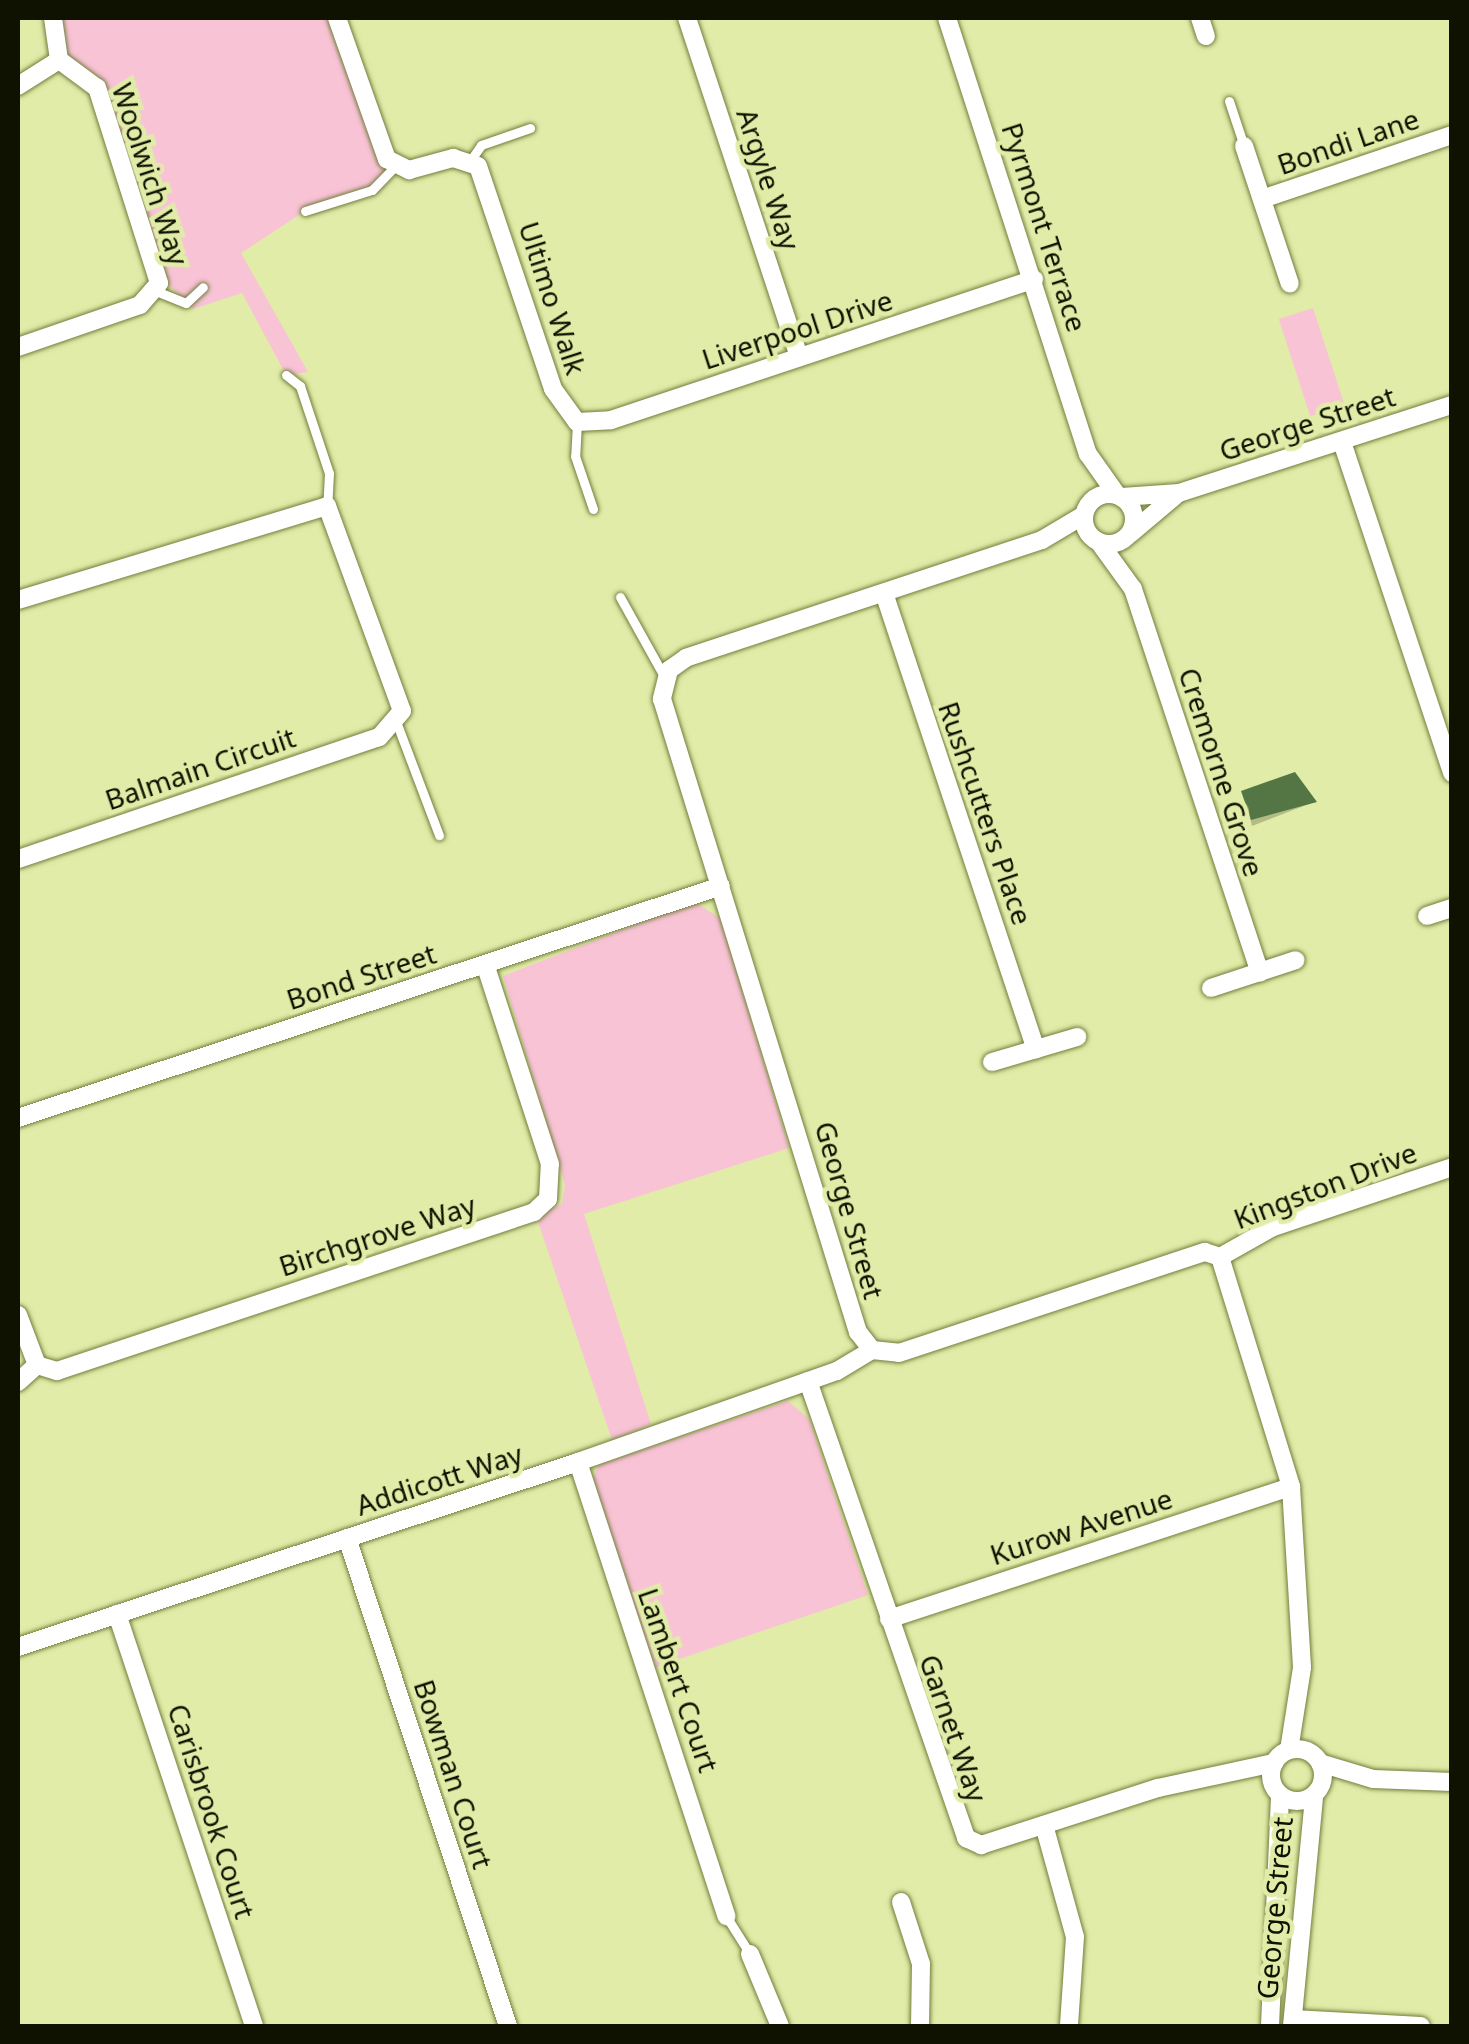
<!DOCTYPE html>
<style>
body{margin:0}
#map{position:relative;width:1469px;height:2044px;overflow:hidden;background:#e0eca7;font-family:"Noto Sans",sans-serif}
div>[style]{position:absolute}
.green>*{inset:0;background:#f9c3d6;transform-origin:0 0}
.shadow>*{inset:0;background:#0003}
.building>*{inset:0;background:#547644}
.roads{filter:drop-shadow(0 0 2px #747d3d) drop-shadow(0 0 2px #747d3d)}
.lane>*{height:9px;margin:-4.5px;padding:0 4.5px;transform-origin:4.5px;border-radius:4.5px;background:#fff}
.street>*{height:18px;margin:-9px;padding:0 9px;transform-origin:9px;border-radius:9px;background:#fff}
.street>.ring{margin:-9px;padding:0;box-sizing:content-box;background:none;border:18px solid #fff;border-radius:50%}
span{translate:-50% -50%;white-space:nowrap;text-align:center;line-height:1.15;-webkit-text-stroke:9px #e0eca7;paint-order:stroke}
.street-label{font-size:28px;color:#0f1200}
.frame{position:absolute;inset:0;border:20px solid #0f1200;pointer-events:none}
</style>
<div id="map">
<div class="green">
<i style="clip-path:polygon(48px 18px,337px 18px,395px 166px,372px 190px,305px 211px,241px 253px,308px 372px,286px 375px,242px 293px,193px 309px,167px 283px,102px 98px,59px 60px)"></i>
<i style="left:1313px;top:308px;width:102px;height:36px;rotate:72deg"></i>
<i style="clip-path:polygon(695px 902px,721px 919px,789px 1148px,584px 1214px,651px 1424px,612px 1440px,536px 1216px,562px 1204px,565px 1185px,503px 976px)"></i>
<i style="clip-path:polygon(788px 1401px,809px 1419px,868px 1595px,656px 1667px,592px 1483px,598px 1465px)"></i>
</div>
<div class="shadow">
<i style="clip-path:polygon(1244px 793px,1314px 802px,1252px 826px)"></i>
</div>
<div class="building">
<i style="clip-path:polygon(1295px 772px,1317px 802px,1251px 820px,1241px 791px)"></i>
</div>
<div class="roads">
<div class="lane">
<i style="left:1229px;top:101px;width:47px;rotate:71.6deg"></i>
<i style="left:470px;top:161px;width:19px;rotate:-55deg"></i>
<i style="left:481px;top:145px;width:52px;rotate:-19.1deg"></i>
<i style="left:305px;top:211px;width:70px;rotate:-17.4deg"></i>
<i style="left:372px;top:190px;width:33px;rotate:-46deg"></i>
<i style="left:156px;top:291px;width:32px;rotate:22deg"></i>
<i style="left:186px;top:303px;width:23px;rotate:-43deg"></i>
<i style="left:286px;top:375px;width:18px;rotate:38deg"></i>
<i style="left:300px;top:386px;width:92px;rotate:71.6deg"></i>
<i style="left:329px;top:473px;width:33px;rotate:93deg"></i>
<i style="left:577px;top:422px;width:34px;rotate:93deg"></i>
<i style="left:575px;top:456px;width:56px;rotate:71.2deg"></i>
<i style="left:620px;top:597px;width:93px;rotate:60.9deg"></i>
<i style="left:397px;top:724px;width:119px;rotate:69.3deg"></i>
<i style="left:726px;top:1916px;width:45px;rotate:57.7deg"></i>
</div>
<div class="street">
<i style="left:337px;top:18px;width:150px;rotate:70.5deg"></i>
<i style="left:387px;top:159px;width:25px;rotate:27deg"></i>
<i style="left:409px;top:170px;width:46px;rotate:-15.3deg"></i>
<i style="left:453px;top:158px;width:26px;rotate:18deg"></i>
<i style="left:478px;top:166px;width:235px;rotate:71.4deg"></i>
<i style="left:553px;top:389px;width:41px;rotate:54deg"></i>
<i style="left:577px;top:422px;width:34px;rotate:-3deg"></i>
<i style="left:611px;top:420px;width:446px;rotate:-18.4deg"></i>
<i style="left:687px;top:18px;width:357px;rotate:71.7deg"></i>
<i style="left:947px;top:18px;width:458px;rotate:72.1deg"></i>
<i style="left:1088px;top:454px;width:50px;rotate:54.7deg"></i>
<i style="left:1200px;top:18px;width:19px;rotate:72deg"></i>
<i style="left:18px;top:86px;width:49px;rotate:-32.4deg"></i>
<i style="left:59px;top:60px;width:42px;rotate:-98.1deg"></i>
<i style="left:1244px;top:146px;width:145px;rotate:71.6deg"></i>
<i style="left:1262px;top:199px;width:200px;rotate:-18.6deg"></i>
<i style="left:18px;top:347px;width:129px;rotate:-19deg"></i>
<i style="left:140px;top:305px;width:29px;rotate:-49deg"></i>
<i style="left:159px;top:283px;width:205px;rotate:-107.6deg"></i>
<i style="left:97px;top:88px;width:47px;rotate:-143.6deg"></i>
<i style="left:1342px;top:442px;width:349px;rotate:71.6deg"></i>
<i class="ring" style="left:1084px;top:494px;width:32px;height:32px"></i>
<i style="left:1122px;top:497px;width:57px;rotate:-4deg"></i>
<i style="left:1179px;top:493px;width:287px;rotate:-17.9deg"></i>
<i style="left:1084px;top:515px;width:49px;rotate:149.2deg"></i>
<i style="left:1042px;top:540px;width:375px;rotate:161.7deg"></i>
<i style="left:686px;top:658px;width:21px;rotate:145deg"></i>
<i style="left:669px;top:670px;width:30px;rotate:104deg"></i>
<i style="left:662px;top:699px;width:663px;rotate:72.8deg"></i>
<i style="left:858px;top:1332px;width:23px;rotate:52deg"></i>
<i style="left:872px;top:1350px;width:27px;rotate:6deg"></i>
<i style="left:899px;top:1353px;width:322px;rotate:-18.3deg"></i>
<i style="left:1205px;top:1252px;width:16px;rotate:18deg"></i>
<i style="left:1220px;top:1257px;width:241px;rotate:72.8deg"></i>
<i style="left:1291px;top:1487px;width:181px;rotate:86.5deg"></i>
<i style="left:1302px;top:1668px;width:83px;rotate:99deg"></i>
<i style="left:1130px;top:534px;width:59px;rotate:-40.2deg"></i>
<i style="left:1099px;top:542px;width:58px;rotate:54.1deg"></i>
<i style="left:1133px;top:589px;width:404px;rotate:71.7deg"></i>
<i style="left:884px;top:593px;width:481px;rotate:71.6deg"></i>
<i style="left:18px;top:600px;width:323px;rotate:-16.9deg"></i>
<i style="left:327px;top:506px;width:218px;rotate:69.9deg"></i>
<i style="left:402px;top:711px;width:35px;rotate:131deg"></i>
<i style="left:379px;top:737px;width:381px;rotate:161.3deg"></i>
<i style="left:1427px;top:916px;width:26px;rotate:-18deg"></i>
<i style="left:1211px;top:988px;width:89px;rotate:-18.2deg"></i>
<i style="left:992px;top:1062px;width:89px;rotate:-16.4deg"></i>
<i style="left:18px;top:1118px;width:740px;rotate:-18.26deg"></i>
<i style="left:1220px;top:1257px;width:61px;rotate:-29.5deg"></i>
<i style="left:1273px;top:1227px;width:189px;rotate:-18.5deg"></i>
<i style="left:18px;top:1315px;width:53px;rotate:69.2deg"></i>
<i style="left:37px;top:1365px;width:21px;rotate:17deg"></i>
<i style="left:57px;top:1371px;width:503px;rotate:-18.43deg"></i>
<i style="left:534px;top:1212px;width:19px;rotate:-43deg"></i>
<i style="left:548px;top:1199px;width:35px;rotate:-87deg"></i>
<i style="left:550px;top:1164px;width:210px;rotate:-108deg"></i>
<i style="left:808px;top:1381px;width:484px;rotate:70.9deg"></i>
<i style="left:966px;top:1838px;width:17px;rotate:25deg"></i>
<i style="left:981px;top:1845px;width:186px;rotate:-17.9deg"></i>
<i style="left:1158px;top:1788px;width:119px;rotate:-12.2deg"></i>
<i style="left:18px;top:1382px;width:25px;rotate:-42deg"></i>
<i style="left:578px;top:1462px;width:478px;rotate:71.9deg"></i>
<i style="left:347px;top:1538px;width:514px;rotate:71.74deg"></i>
<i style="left:117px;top:1614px;width:434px;rotate:71.6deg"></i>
<i style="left:889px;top:1619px;width:423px;rotate:-18.2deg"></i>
<i style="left:18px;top:1647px;width:590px;rotate:-18.28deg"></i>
<i style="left:578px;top:1462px;width:275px;rotate:-19.4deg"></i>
<i style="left:837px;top:1371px;width:41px;rotate:-31deg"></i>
<i class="ring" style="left:1271px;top:1749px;width:34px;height:34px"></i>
<i style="left:1320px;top:1763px;width:55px;rotate:16.8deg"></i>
<i style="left:1373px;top:1779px;width:79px;rotate:2.2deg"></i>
<i style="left:1044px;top:1825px;width:116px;rotate:74.5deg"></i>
<i style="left:1075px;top:1937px;width:89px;rotate:93.9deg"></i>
<i style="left:901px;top:1902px;width:65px;rotate:72.1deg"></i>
<i style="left:921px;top:1964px;width:62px;rotate:90.9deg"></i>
<i style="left:750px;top:1954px;width:78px;rotate:67.4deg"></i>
<i style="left:1293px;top:2019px;width:128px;rotate:3.1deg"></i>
<i style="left:1270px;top:2026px;width:231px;rotate:-87.5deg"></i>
<i style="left:1292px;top:2026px;width:231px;rotate:-84.5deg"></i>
</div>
</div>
<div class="street-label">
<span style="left:1348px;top:141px;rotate:-19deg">Bondi Lane</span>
<span style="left:151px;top:174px;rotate:72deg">Woolwich Way</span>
<span style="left:769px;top:179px;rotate:72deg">Argyle Way</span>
<span style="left:1045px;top:227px;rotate:72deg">Pyrmont Terrace</span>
<span style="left:553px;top:298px;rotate:72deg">Ultimo Walk</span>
<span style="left:797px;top:329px;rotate:-18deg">Liverpool Drive</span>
<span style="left:1307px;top:423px;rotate:-18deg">George Street</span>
<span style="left:200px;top:768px;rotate:-19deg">Balmain Circuit</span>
<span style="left:1222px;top:772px;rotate:72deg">Cremorne Grove</span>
<span style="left:986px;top:813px;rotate:71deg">Rushcutters Place</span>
<span style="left:361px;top:976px;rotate:-18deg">Bond Street</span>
<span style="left:1325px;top:1185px;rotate:-21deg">Kingston Drive</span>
<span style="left:850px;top:1210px;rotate:74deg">George Street</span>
<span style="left:377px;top:1235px;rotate:-18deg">Birchgrove Way</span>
<span style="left:439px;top:1479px;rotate:-18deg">Addicott Way</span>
<span style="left:1081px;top:1526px;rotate:-18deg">Kurow Avenue</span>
<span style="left:679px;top:1680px;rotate:71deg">Lambert Court</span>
<span style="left:954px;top:1728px;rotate:71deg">Garnet Way</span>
<span style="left:454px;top:1774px;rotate:72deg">Bowman Court</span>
<span style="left:212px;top:1811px;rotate:72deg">Carisbrook Court</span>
<span style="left:1274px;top:1908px;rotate:-85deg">George Street</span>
</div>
<div class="frame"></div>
</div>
